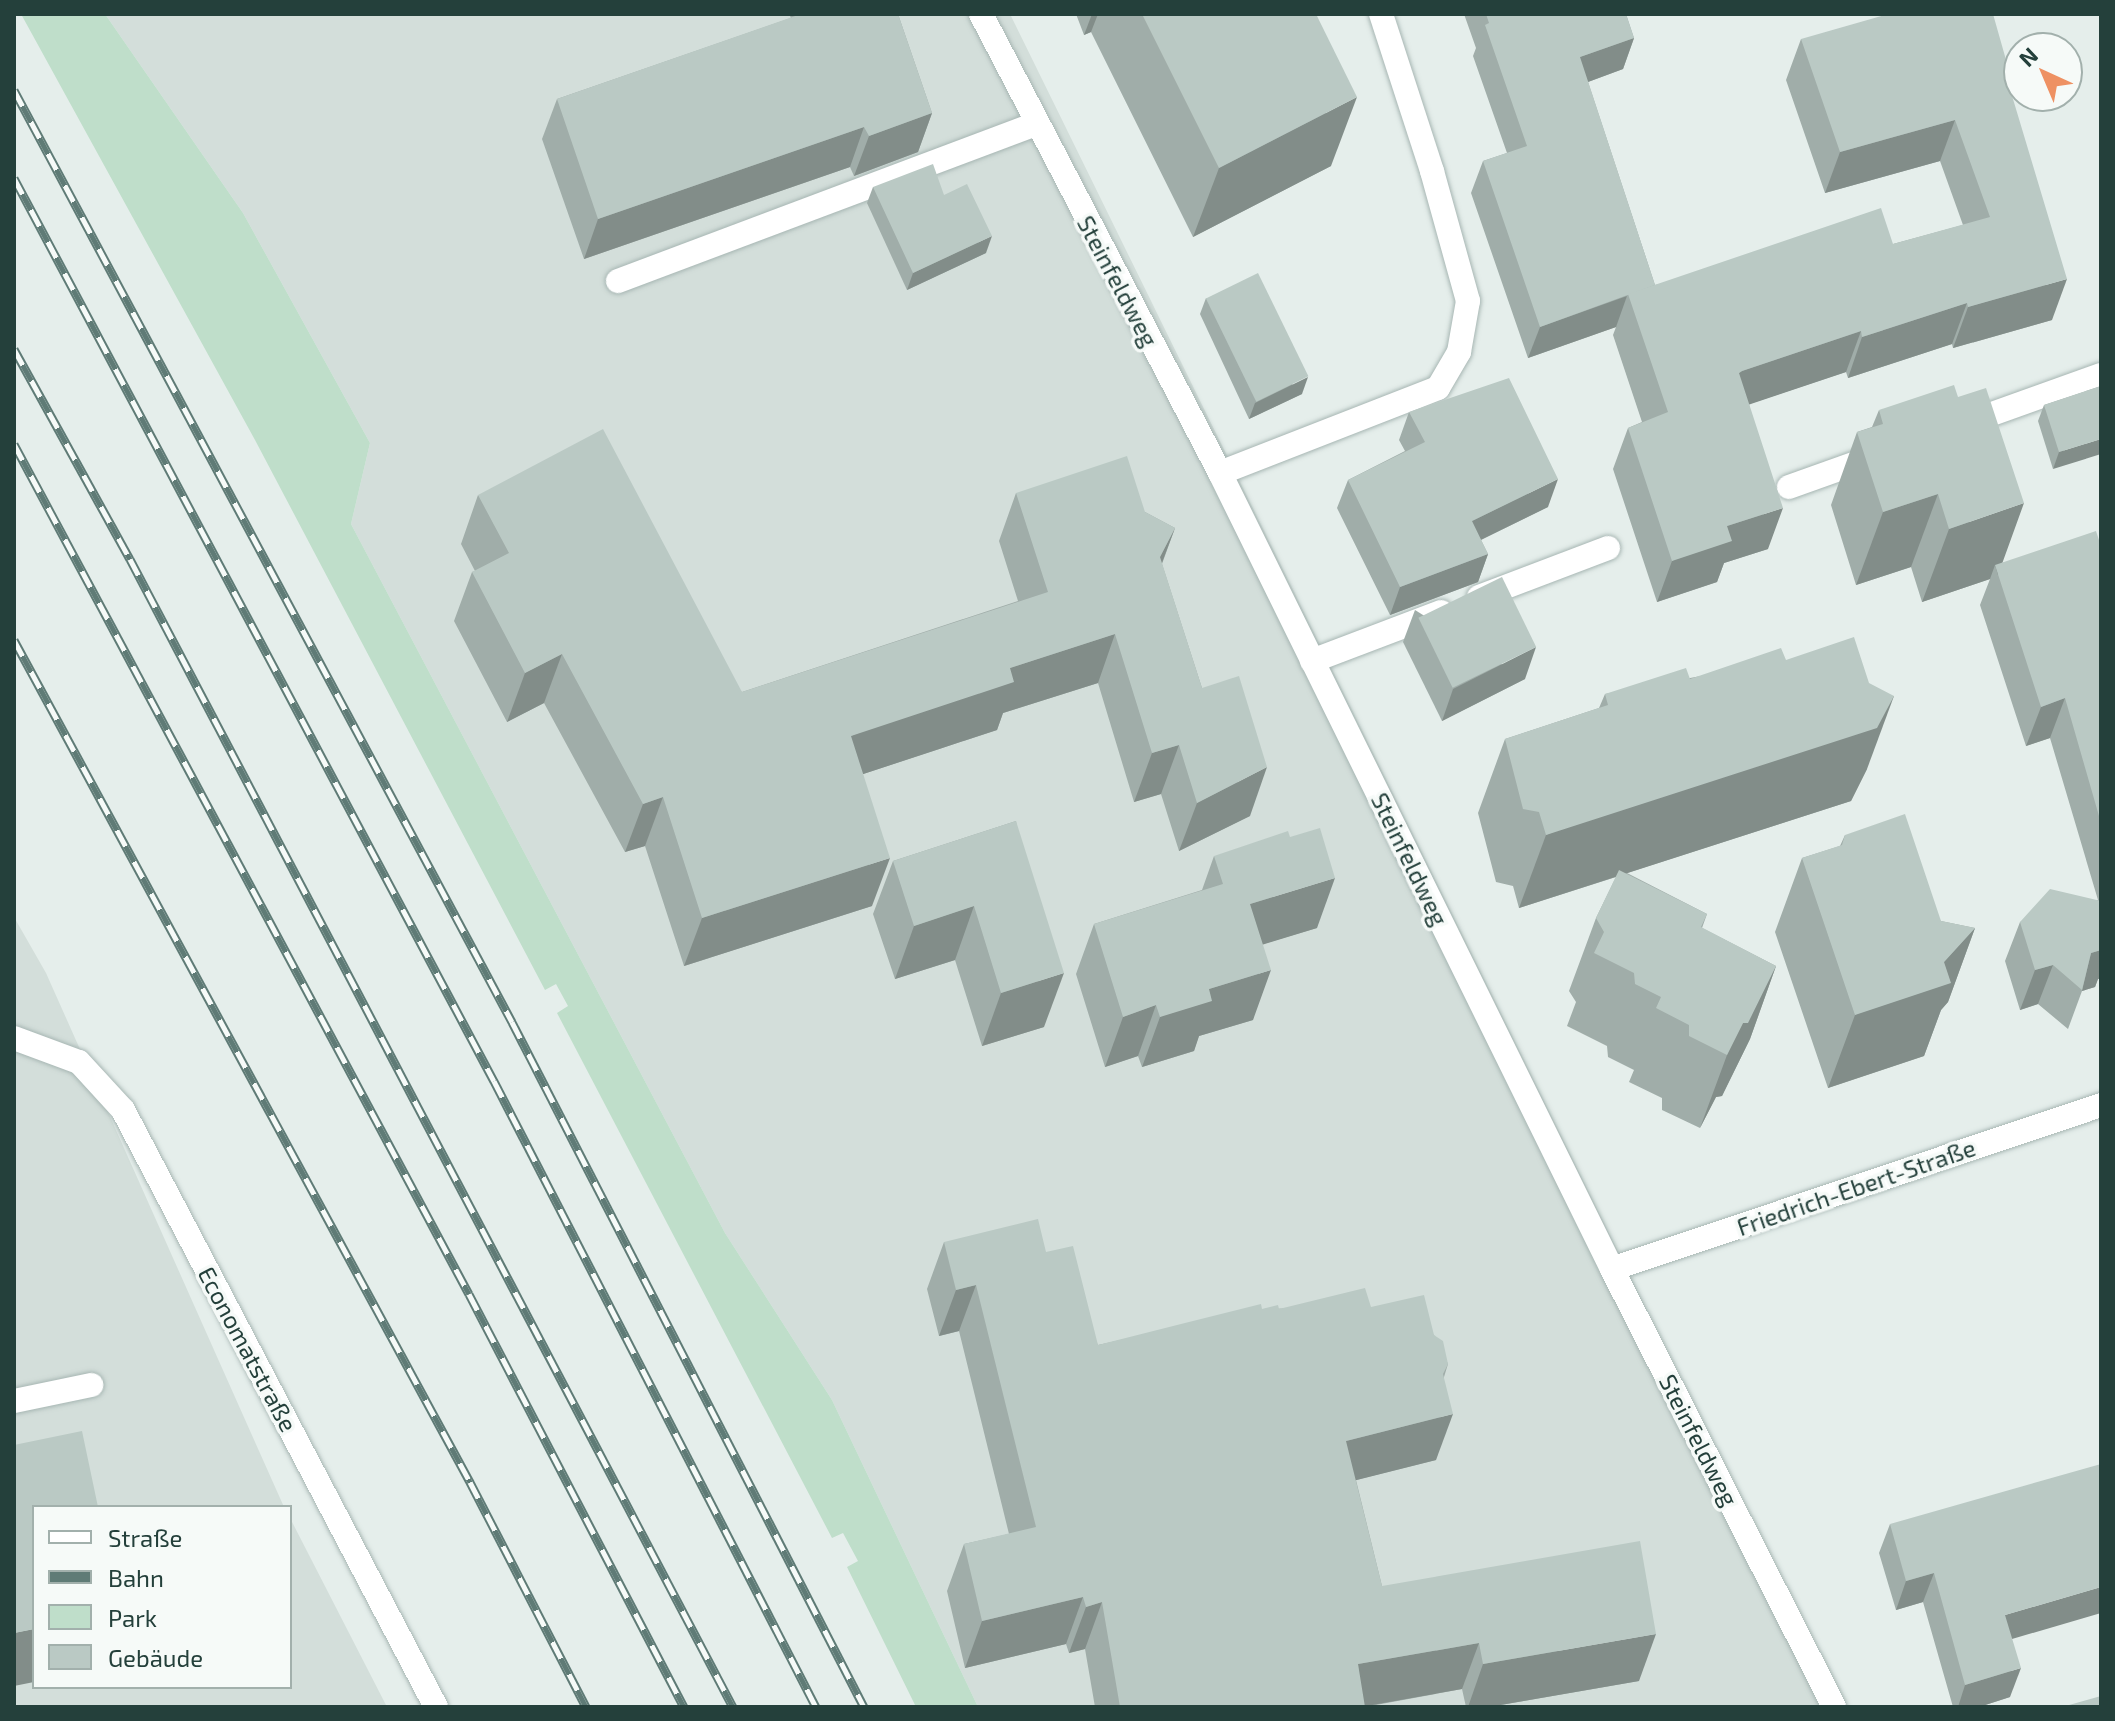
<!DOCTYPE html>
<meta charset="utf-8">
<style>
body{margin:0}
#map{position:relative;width:2115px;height:1721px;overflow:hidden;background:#e5eeeb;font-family:"Exo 2",sans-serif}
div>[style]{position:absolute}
.built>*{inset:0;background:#d3deda}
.green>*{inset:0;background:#bfdeca}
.roads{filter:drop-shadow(0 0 2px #a7b6b3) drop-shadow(0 0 2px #a7b6b3)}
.service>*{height:24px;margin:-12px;padding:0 12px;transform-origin:12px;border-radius:12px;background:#fff}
.minor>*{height:24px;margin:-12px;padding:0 12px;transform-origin:12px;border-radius:12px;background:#fff}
.rail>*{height:9px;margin-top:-4.5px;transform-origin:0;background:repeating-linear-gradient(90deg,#f6faf8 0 18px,#5f7b76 0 36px);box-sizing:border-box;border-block:2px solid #5f7b76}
.wall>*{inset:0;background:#a0ada9}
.shaded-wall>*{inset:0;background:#828d89}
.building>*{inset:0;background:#bac9c4;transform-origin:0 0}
span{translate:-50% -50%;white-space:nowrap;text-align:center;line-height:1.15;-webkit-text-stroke:7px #f6faf8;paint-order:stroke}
.street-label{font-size:24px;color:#24403b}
.frame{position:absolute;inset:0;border:16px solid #24403b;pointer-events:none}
.legend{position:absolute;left:32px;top:1505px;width:260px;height:184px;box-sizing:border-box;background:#f6faf8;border:2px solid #a2b0ac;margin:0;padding:10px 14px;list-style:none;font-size:24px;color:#24403b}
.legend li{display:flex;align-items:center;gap:16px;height:40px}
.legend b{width:40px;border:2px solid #a2b0ac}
.north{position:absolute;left:2003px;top:32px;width:80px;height:80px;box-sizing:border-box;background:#f6faf8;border:2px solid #a2b0ac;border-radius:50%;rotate:316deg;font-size:22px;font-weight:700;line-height:32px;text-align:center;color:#24403b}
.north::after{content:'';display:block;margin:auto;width:28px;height:36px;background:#ee9163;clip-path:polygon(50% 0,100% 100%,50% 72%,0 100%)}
</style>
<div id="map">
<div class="built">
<i style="clip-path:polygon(105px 14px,1010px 14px,1842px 1707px,978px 1707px,832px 1400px,725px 1233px,351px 524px,370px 443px,243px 213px)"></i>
<i style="clip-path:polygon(14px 917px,46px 973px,284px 1507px,34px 1507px,34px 1687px,290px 1687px,290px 1518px,387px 1707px,14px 1707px)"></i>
</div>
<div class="green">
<i style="clip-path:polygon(21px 14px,105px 14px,243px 213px,370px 443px,351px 524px,725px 1233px,832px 1400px,978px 1707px,916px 1707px,847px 1567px,858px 1561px,843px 1533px,832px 1538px,557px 1013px,568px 1006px,556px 984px,545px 990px,255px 440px)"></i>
</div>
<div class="roads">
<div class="service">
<i style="left:618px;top:281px;width:447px;rotate:-20.6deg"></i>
<i style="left:1964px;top:424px;width:145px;rotate:-19.7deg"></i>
<i style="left:1789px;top:487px;width:89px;rotate:-19.7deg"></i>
<i style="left:1479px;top:597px;width:138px;rotate:-20.8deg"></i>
<i style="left:1312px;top:661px;width:138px;rotate:-20.8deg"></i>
<i style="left:14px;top:1401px;width:79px;rotate:-11.7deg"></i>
</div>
<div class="minor">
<i style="left:981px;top:14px;width:517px;rotate:62.49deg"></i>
<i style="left:1220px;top:473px;width:887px;rotate:63.78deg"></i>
<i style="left:1612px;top:1269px;width:491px;rotate:63.1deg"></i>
<i style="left:1220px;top:473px;width:234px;rotate:-21.3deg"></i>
<i style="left:1438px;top:388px;width:42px;rotate:-59.7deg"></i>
<i style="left:1459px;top:352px;width:52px;rotate:-80deg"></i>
<i style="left:1468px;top:301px;width:135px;rotate:-105.5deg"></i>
<i style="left:1432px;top:171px;width:165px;rotate:-108deg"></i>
<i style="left:14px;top:1038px;width:69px;rotate:20.3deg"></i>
<i style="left:79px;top:1062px;width:65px;rotate:47.5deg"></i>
<i style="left:123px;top:1110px;width:674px;rotate:62.33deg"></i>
<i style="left:1612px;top:1269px;width:516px;rotate:-18.54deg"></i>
</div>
</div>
<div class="rail">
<i style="left:14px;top:90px;width:1057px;rotate:61.88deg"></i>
<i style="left:512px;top:1022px;width:770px;rotate:62.8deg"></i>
<i style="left:14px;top:178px;width:1023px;rotate:62.01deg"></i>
<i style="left:494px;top:1081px;width:704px;rotate:62.78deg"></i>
<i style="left:14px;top:349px;width:240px;rotate:61.1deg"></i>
<i style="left:130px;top:559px;width:1297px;rotate:62.29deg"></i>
<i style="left:14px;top:444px;width:964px;rotate:61.84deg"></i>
<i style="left:469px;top:1294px;width:466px;rotate:62.5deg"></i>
<i style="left:14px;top:640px;width:958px;rotate:61.56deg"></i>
<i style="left:470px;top:1482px;width:253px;rotate:62.7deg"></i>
</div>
<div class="wall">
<i style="clip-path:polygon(789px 14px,898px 14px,932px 113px,918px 152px,854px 176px,850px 167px,584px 259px,542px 139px,557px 99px,791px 18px)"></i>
<i style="clip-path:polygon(1076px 14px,1316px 14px,1331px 166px,1193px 237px,1091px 32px,1084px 35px)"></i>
<i style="clip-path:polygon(1464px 14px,1626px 14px,1634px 38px,1623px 69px,1588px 82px,1655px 285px,1893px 244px,1963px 225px,1940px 161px,1825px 193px,1786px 80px,1801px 39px,2011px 94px,2052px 320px,1953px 348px,1952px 344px,1848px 378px,1846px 372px,1749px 404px,1768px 549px,1724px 563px,1717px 582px,1657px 602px,1613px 469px,1628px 428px,1642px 422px,1613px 335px,1616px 327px,1528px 358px,1471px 193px,1483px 161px,1507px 153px,1473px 56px,1476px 48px)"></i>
<i style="clip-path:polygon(873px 187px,944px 195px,986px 253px,907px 290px,867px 203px)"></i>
<i style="clip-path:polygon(1206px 298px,1302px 394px,1249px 419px,1200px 314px)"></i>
<i style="clip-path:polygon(2101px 386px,2053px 469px,2038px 421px,2044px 405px)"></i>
<i style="clip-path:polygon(1879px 410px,2002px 563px,2101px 546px,2101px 978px,2098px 979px,2095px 987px,2082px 991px,2068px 1029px,2038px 1004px,2020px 1010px,2005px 961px,2020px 922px,2098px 900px,2050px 738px,2026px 746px,1980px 605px,1990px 579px,1922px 602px,1911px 567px,1856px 585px,1831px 505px,1857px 432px,1872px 427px)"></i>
<i style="clip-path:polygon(1409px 412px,1548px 507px,1481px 540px,1488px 554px,1478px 582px,1390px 615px,1337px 508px,1348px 480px,1405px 451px,1399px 440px)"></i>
<i style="clip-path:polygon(1016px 493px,1145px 512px,1175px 528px,1162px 564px,1202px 688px,1250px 816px,1179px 851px,1161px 794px,1134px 802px,1098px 683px,1003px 713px,997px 730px,863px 774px,872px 906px,684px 966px,645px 846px,625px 852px,544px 703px,507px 722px,454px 621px,472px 572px,475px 571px,461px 544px,478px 495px,742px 692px,1018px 601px,999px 541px)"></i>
<i style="clip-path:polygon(1415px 610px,1525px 679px,1442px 721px,1403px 642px)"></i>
<i style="clip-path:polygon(1786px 660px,1867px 769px,1851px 801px,1627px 873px,1707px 914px,1702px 928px,1776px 966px,1750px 1039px,1722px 1096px,1716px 1097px,1700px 1128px,1662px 1110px,1662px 1098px,1629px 1082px,1634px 1070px,1608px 1057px,1607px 1046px,1567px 1026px,1576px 1002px,1569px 991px,1596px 918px,1616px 877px,1519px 908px,1513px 886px,1496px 882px,1478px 813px,1505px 739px,1599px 708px,1605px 694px)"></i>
<i style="clip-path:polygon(1016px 821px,1044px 1027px,982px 1046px,955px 960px,895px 979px,873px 914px,893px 861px)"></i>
<i style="clip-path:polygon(1845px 835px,1941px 921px,1975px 928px,1948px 1002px,1941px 1010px,1924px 1056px,1828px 1088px,1775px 932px,1802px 858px,1840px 846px)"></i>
<i style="clip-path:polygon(1214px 856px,1317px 928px,1263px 944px,1253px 1020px,1199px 1036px,1194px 1051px,1142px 1067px,1138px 1056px,1105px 1067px,1076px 974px,1094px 924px,1202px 890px)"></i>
<i style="clip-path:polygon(944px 1242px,1046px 1252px,1098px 1345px,1262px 1309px,1371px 1307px,1434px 1335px,1448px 1364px,1444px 1377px,1436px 1460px,1356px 1480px,1382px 1586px,1639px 1681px,1489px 1707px,1466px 1707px,1462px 1689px,1365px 1707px,1095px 1707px,1085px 1649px,1069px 1653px,1066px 1644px,965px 1668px,947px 1591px,964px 1544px,1009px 1534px,959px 1331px,939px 1336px,927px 1289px)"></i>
<i style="clip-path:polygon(1890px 1524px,2012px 1639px,2010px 1697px,1979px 1707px,1953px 1707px,1923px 1602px,1896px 1610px,1879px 1553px)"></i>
</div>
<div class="shaded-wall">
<i style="clip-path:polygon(1092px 14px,1098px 14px,1091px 32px,1084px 35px)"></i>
<i style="clip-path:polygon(1634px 38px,1623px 69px,1569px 89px,1580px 57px)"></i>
<i style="clip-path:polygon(1357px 97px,1331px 166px,1193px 237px,1219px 168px)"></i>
<i style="clip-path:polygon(932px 113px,918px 152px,854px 176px,869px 136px)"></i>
<i style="clip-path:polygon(1955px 120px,1940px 161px,1825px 193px,1840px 152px)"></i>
<i style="clip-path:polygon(864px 127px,850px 167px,584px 259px,598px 219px)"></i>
<i style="clip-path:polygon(992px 236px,986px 253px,907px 290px,913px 273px)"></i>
<i style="clip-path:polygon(2067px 279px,2052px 320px,1953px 348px,1968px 307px)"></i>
<i style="clip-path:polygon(1627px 296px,1616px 327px,1528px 358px,1540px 327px)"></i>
<i style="clip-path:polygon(1967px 303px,1952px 344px,1848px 378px,1862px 337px)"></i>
<i style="clip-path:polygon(1861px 331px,1846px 372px,1727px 412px,1739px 373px,1742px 371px)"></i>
<i style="clip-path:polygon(1308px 377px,1302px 394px,1249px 419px,1255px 403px)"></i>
<i style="clip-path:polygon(2101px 439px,2101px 454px,2053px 469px,2059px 452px)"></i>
<i style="clip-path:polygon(1558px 479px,1548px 507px,1462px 549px,1472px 521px)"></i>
<i style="clip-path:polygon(1938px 494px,1911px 567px,1856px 585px,1883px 512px)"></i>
<i style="clip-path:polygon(2024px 503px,1998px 575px,1995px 565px,1990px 579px,1922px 602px,1949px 529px)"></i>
<i style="clip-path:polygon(1783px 508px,1768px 549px,1724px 563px,1717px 582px,1657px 602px,1672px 561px,1727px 526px)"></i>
<i style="clip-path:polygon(1175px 528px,1157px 576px,1160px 557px)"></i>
<i style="clip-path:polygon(1488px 554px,1478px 582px,1390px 615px,1400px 587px)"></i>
<i style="clip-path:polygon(1115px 634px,1098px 683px,1003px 713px,997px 730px,833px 784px,851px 736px,1010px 668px)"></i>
<i style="clip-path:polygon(1536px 647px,1525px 679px,1442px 721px,1453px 689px)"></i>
<i style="clip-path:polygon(562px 654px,544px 703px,507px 722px,525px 673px)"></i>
<i style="clip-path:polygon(1894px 696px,1867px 769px,1851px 801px,1519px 908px,1546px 835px)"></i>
<i style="clip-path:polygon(2065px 698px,2050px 738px,2026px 746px,2041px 707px)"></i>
<i style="clip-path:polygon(1179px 745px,1161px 794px,1134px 802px,1152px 753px)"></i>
<i style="clip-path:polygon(1267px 767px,1250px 816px,1179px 851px,1197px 803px)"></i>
<i style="clip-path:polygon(663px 797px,645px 846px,625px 852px,643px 804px)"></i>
<i style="clip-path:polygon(890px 858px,872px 906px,684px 966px,702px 918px)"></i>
<i style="clip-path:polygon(1335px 878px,1317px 928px,1232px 954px,1250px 904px)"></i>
<i style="clip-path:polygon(974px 906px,955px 960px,895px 979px,914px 926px)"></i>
<i style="clip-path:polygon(1975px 928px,1948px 1002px,1941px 1010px,1924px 1056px,1828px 1088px,1855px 1015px,1944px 962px)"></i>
<i style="clip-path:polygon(2101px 950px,2101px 978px,2098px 979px,2095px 987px,2082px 991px,2091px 953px)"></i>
<i style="clip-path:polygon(2053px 965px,2038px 1004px,2020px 1010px,2035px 970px)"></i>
<i style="clip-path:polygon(1776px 966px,1750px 1039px,1722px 1096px,1716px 1097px,1700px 1128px,1727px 1055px,1743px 1023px)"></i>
<i style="clip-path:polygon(1271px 970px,1253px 1020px,1199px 1036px,1194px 1051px,1142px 1067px,1160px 1017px,1209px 989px)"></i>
<i style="clip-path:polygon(1064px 973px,1044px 1027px,982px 1046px,1001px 993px)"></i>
<i style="clip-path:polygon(1156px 1005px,1138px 1056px,1105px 1067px,1123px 1017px)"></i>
<i style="clip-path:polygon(976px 1285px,959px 1331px,939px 1336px,956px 1290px)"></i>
<i style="clip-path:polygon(1453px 1414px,1436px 1460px,1329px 1487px,1346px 1441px)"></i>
<i style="clip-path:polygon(1934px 1573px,1923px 1602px,1896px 1610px,1906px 1581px)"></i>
<i style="clip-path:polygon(2101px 1587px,2101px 1613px,1995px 1644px,2005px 1615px)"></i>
<i style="clip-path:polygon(1083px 1597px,1066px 1644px,965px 1668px,982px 1621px)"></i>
<i style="clip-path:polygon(1102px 1602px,1085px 1649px,1069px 1653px,1086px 1607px)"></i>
<i style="clip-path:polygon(34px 1629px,34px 1682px,14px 1686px,14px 1633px)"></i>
<i style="clip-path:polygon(1656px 1634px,1639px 1681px,1489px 1707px,1468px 1707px,1483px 1664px)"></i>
<i style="clip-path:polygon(1479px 1643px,1462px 1689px,1361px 1707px,1358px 1664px)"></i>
<i style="clip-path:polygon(2021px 1668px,2010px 1697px,1979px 1707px,1958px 1707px,1965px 1685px)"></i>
</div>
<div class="building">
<i style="clip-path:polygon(801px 14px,898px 14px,932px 113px,869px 136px,864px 127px,598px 219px,557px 99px)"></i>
<i style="clip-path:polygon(1142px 14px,1316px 14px,1357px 97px,1219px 168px)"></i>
<i style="clip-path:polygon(1486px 14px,1626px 14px,1634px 38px,1580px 57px,1655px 285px,1540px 327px,1483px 161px,1527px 146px,1485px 25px,1489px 23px)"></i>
<i style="clip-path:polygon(1888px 14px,1993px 14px,2014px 88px,2010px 89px,2067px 279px,1968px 307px,1967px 303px,1862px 337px,1861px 331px,1742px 371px,1739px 373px,1783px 508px,1727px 526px,1732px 541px,1672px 561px,1628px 428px,1668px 412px,1628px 294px,1881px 208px,1893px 244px,1990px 217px,1955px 120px,1840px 152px,1801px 39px)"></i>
<i style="clip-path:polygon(933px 164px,944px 195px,967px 184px,992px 236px,913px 273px,873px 187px)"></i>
<i style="left:1258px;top:273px;width:115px;height:58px;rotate:64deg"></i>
<i style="clip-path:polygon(1509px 378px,1558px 479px,1472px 521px,1488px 554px,1400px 587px,1348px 480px,1425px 442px,1409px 412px)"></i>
<i style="clip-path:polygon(1954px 385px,1958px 397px,1986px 388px,2024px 503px,1949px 529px,1938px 494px,1883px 512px,1857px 432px,1883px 424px,1879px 410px)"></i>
<i style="clip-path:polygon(2101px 386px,2101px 439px,2059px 452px,2044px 405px)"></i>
<i style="clip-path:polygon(603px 429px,742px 692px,1048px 592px,1016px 493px,1127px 456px,1145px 512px,1175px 528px,1160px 557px,1202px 688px,1239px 676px,1267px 767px,1197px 803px,1179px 745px,1152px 753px,1115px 634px,1010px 668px,1014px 682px,851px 736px,890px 858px,702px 918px,663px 797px,643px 804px,562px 654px,525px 673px,472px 572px,509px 553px,478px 495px)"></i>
<i style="clip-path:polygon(2096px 531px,2101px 546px,2101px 823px,2065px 698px,2041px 707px,1995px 565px)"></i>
<i style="left:1502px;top:577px;width:78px;height:93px;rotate:64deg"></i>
<i style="clip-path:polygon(1854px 637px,1869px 683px,1894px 696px,1877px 728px,1546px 835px,1539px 812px,1523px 809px,1505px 739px,1608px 705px,1605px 694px,1686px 668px,1690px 679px,1781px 648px,1786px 660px)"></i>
<i style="clip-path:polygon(1905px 814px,1941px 921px,1975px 928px,1944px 962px,1951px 983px,1855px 1015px,1802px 858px,1842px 845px,1845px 835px)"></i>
<i style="clip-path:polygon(1016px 821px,1064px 973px,1001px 993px,974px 906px,914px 926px,893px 861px)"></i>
<i style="clip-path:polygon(1320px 828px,1335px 878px,1250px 904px,1271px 970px,1209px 989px,1212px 1001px,1160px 1017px,1156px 1005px,1123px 1017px,1094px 924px,1223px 884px,1214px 856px,1288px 831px,1290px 837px)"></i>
<i style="clip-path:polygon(1619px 870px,1707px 914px,1701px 927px,1776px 966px,1748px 1023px,1743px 1023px,1727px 1055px,1689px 1036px,1689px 1025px,1656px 1008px,1661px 997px,1635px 984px,1634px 973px,1594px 953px,1604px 932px,1596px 918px)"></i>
<i style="clip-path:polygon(2050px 889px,2101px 901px,2101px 950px,2091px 953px,2082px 990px,2053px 965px,2035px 970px,2020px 922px)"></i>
<i style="clip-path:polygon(1038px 1219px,1046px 1252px,1073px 1246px,1098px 1345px,1261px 1304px,1262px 1309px,1278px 1305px,1279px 1309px,1365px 1288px,1371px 1307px,1424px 1295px,1434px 1335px,1443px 1341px,1448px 1364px,1443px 1374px,1453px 1414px,1346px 1441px,1382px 1586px,1640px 1541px,1656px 1634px,1483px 1664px,1479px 1643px,1358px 1664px,1365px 1707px,1120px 1707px,1102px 1602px,1086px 1607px,1083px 1597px,982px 1621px,964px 1544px,1036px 1527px,976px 1285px,956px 1290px,944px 1242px)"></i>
<i style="clip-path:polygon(82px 1431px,98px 1507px,34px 1507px,34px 1629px,14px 1633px,14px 1445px)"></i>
<i style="clip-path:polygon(2101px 1464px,2101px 1587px,2005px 1615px,2021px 1668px,1965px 1685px,1934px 1573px,1906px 1581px,1890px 1524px)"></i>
<i style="clip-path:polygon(2101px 1696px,2101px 1707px,2062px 1707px)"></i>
</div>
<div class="street-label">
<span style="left:1118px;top:281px;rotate:62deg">Steinfeldweg</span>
<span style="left:1410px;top:859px;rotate:64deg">Steinfeldweg</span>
<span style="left:1856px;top:1187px;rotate:-19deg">Friedrich-Ebert-Straße</span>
<span style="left:248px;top:1349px;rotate:62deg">Economatstraße</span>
<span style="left:1699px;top:1440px;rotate:63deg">Steinfeldweg</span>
</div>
<div class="frame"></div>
<ul class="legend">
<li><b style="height:10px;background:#fff"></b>Straße</li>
<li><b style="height:10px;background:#5f7b76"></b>Bahn</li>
<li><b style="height:22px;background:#bfdeca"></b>Park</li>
<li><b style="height:22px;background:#bac9c4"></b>Gebäude</li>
</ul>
<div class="north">N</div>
</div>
